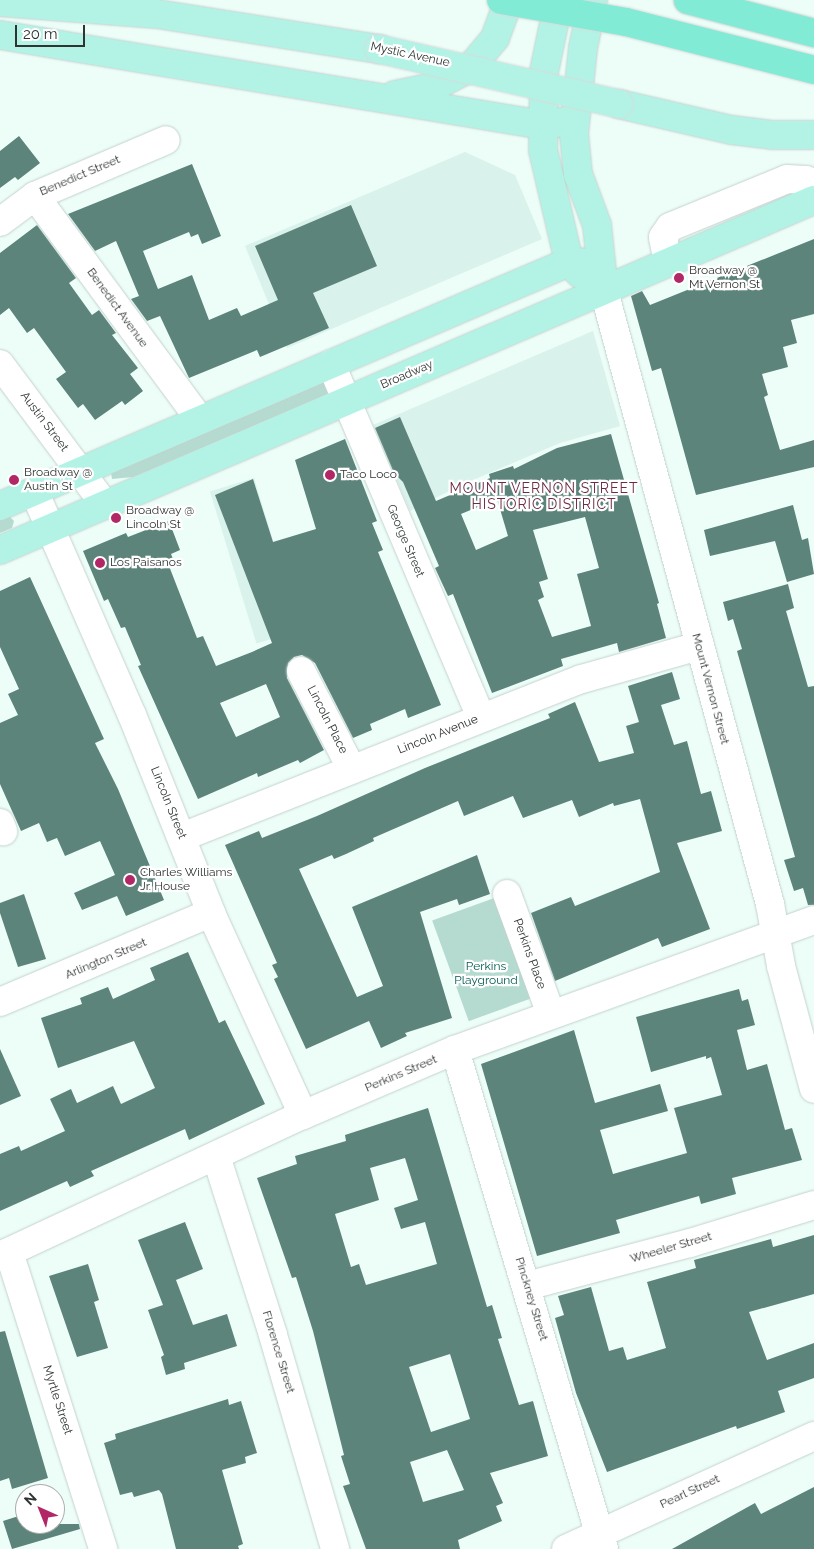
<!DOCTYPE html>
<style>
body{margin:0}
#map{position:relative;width:814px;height:1549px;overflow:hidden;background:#edfdf8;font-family:Raleway,sans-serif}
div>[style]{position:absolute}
.built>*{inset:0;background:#d9f2eb;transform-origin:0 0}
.green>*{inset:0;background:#b5dbd1;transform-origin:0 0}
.building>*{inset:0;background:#5c847b}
.roads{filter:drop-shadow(0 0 1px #c3d2ce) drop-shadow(0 0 1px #c3d2ce)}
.minor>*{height:28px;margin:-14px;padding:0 14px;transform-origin:14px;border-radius:14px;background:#fff}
.major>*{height:28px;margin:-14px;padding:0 14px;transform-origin:14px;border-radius:14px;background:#b3f3e6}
.highway>*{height:28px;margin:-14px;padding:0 14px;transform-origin:14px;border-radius:14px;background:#81ebd5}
.bridges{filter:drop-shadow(0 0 1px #d9dada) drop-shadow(0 0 1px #d9dada)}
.major-bridge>*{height:28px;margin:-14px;padding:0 14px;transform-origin:14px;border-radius:14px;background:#b3f3e6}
.highway-bridge>*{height:28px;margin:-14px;padding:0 14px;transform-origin:14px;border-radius:14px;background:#81ebd5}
.dots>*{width:14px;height:14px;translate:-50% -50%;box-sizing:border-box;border:2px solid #fff;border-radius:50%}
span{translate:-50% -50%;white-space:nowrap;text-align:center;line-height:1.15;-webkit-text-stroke:4.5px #fff;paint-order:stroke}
.street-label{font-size:12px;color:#2e3432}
.poi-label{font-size:12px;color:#2e3432}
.left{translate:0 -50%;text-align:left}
.park-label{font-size:12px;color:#00594d}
.neighbourhood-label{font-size:14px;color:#6e2b45;letter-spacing:1px}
.north{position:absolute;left:15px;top:1484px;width:50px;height:50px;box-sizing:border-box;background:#fff;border:1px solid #abaead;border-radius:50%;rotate:316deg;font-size:14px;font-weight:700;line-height:20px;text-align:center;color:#2e3432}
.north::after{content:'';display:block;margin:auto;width:18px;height:22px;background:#b22866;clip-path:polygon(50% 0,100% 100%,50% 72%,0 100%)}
.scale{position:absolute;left:15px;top:25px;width:70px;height:22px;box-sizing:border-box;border:2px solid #2e3432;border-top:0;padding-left:6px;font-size:15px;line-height:18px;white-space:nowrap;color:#2e3432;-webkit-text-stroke:4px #fff;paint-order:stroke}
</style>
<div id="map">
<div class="built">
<i style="clip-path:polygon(465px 152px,515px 175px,542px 239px,287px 348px,245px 246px)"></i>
<i style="clip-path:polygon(593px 331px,620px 426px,560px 443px,461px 485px,410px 511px,373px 425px)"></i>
<i style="left:254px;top:478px;width:159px;height:46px;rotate:73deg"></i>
</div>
<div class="green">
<i style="clip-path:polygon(322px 381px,326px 382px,330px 390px,328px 394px,133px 477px,112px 479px,111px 472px)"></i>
<i style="clip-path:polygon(8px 515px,14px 521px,12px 528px,0 533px,0 517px)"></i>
<i style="left:497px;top:897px;width:107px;height:69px;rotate:70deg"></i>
</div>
<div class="building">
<i style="clip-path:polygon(19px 136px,40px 163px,18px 180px,15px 177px,0 188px,0 151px)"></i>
<i style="clip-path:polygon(192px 164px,221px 236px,202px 244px,198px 234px,191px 237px,189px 232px,143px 251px,158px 289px,192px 275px,209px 320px,237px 308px,241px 316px,278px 300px,255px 246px,351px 205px,377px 266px,313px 293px,329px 328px,260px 357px,257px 350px,189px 378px,160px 316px,147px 321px,131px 299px,139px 296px,116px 241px,95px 251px,68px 214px)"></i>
<i style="clip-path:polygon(37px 225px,76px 278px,69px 283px,92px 315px,99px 310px,116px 333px,112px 335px,138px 368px,130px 374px,143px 391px,125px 405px,122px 401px,95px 420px,83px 404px,78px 408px,56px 379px,66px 372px,34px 328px,27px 333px,9px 308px,0 315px,0 253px)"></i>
<i style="clip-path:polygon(814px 239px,814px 314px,791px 320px,797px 343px,783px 347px,788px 367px,762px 374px,768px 395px,764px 397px,780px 450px,814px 440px,814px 467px,696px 495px,661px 368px,652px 371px,631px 296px,642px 291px,650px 305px)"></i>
<i style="clip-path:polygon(evenodd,400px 417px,436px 501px,490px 478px,489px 474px,513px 466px,514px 469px,557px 448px,611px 434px,659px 603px,657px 604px,666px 638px,619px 652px,617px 643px,561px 659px,563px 666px,492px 693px,453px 594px,448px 596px,435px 568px,439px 566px,403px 482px,394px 473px,375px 428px,400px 417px,497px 499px,508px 536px,476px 550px,461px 514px,497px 499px,400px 417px,585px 517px,599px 568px,577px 574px,591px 626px,552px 637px,538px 600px,544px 597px,539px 582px,548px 579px,533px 530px,585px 517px)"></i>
<i style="clip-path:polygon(evenodd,345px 439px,377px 521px,372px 523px,383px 550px,378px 552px,441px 705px,408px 718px,405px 709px,370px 724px,372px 730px,353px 738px,315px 663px,302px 655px,294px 657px,288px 663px,287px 678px,324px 750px,300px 763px,298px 760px,258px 777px,257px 773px,198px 799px,138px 666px,141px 665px,125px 627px,121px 628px,108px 599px,104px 601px,83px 551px,126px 533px,128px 537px,169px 521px,180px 550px,171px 554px,175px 564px,169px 566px,197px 638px,203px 636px,216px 666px,252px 652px,272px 643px,215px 495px,253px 479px,273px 542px,316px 529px,295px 460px,345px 439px,266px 684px,280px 717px,236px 737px,220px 703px,266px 684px)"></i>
<i style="clip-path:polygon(793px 505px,802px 540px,808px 538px,814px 574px,787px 582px,775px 541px,710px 556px,704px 530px)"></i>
<i style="clip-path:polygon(30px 577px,104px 739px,95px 743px,118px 789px,164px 900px,126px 916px,117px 896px,82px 910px,74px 893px,115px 875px,100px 841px,65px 856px,57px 838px,47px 842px,39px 823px,21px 831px,0 784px,0 723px,18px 715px,8px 694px,19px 689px,0 647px,0 591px)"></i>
<i style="clip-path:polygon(788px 584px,794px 608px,786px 611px,808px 687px,814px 686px,814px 905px,808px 905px,803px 888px,794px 891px,784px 860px,795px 857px,737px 651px,742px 649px,733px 619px,728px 621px,723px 602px)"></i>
<i style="clip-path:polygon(672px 672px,680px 699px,661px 705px,674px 745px,687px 741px,701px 794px,711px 791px,722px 831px,677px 843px,710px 929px,662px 947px,658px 938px,555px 981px,531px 913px,571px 897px,575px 906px,660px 872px,640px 799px,614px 806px,613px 803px,579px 817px,572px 800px,523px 818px,513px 796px,464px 816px,458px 801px,373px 838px,374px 841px,346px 854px,334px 859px,332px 855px,299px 869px,357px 997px,383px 986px,352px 907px,477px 855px,490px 894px,459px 905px,457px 899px,420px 912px,452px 1018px,405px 1033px,407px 1036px,381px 1048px,369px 1021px,306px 1049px,274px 979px,278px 977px,272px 965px,277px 963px,225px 845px,259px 831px,262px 838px,317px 816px,425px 768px,550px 718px,548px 714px,575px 702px,599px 762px,634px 753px,626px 726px,639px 722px,628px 686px)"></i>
<i style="clip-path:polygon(24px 894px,46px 959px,18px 967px,0 913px,0 903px)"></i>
<i style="clip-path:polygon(188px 952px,219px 1023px,225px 1020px,265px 1104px,189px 1140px,185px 1129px,91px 1171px,94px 1176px,70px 1187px,67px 1181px,0 1211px,0 1154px,19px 1146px,21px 1151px,65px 1131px,50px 1099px,71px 1089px,77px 1103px,113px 1086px,121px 1104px,155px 1088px,134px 1041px,58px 1068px,41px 1018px,82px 1004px,80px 998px,108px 987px,113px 999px,155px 980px,150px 968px)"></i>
<i style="clip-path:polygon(739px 989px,742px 1001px,748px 999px,755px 1025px,737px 1030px,747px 1070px,767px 1064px,785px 1130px,792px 1128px,802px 1160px,732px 1178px,736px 1194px,701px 1204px,699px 1196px,616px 1220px,620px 1233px,537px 1256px,481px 1064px,574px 1030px,595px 1103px,660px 1084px,668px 1111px,600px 1130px,613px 1174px,687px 1153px,674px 1108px,722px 1095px,711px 1057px,706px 1059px,706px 1056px,651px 1072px,636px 1017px)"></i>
<i style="clip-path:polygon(0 1049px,21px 1096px,0 1105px)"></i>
<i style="clip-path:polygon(evenodd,428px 1108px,487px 1307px,492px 1305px,502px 1338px,498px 1339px,519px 1405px,533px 1401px,548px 1456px,490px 1473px,503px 1503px,496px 1506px,502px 1521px,458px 1540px,460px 1549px,366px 1549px,343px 1486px,350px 1484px,341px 1456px,344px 1455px,313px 1331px,296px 1277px,292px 1278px,257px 1178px,297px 1164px,295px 1156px,346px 1141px,345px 1135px,428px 1108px,405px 1158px,418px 1200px,394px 1208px,401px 1229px,425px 1222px,437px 1264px,366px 1285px,359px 1264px,351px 1267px,335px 1214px,379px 1200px,370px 1168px,405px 1158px,428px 1108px,450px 1354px,470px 1419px,431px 1432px,409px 1367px,450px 1354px,428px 1108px,447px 1450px,464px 1490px,423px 1502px,410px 1462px,447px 1450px)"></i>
<i style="clip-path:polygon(185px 1222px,203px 1269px,176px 1280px,193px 1325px,227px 1314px,237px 1346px,184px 1363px,185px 1369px,166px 1375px,161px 1357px,164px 1355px,148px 1310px,163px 1305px,138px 1240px)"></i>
<i style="clip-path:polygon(814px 1235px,814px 1294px,749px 1312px,767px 1360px,814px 1343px,814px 1378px,778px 1391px,785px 1412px,737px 1429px,736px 1426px,607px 1472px,576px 1393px,555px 1318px,564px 1315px,558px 1296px,591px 1287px,609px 1351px,623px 1347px,627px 1360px,666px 1348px,647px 1282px,696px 1268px,694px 1260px,771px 1239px,773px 1247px)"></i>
<i style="clip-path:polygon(88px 1264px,99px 1300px,94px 1302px,108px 1348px,77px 1357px,49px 1276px)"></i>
<i style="clip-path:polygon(5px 1331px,48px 1478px,12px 1489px,9px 1478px,0 1481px,0 1332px)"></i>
<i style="clip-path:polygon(228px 1399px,229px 1405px,241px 1401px,257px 1453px,245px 1457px,246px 1463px,222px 1470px,243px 1544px,238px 1546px,239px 1549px,176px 1549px,162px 1494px,159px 1490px,134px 1497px,132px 1492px,120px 1495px,104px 1443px,116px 1439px,115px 1434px)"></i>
<i style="clip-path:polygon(814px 1487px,814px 1549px,672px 1549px,755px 1503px,761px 1514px)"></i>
<i style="clip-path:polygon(25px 1514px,25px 1524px,79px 1524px,80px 1529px,12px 1549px,3px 1521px)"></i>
</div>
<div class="roads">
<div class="minor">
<i style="left:35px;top:196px;width:278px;rotate:53.6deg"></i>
<i style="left:0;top:222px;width:44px;rotate:-36.6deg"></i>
<i style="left:35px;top:196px;width:142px;rotate:-23.1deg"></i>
<i style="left:668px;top:263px;width:26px;rotate:-101deg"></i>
<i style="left:663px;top:237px;width:12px;rotate:-55deg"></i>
<i style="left:670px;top:227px;width:126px;rotate:-22.3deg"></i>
<i style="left:787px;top:179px;width:19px;rotate:3deg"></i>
<i style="left:806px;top:180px;width:11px;rotate:45deg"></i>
<i style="left:604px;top:291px;width:635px;rotate:74.85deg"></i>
<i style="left:770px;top:904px;width:63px;rotate:79.9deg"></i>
<i style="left:781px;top:966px;width:127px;rotate:75deg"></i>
<i style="left:0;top:364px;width:176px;rotate:53.3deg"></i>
<i style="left:331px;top:364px;width:384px;rotate:67deg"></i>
<i style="left:34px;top:491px;width:244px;rotate:66.4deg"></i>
<i style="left:132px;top:715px;width:213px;rotate:68.2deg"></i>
<i style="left:211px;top:913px;width:222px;rotate:65.5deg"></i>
<i style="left:301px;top:671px;width:111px;rotate:62.7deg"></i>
<i style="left:0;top:823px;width:9px;rotate:69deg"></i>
<i style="left:182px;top:837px;width:430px;rotate:-21.6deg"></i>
<i style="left:582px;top:679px;width:122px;rotate:-15.8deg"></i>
<i style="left:507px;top:894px;width:128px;rotate:69.9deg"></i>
<i style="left:0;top:1002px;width:229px;rotate:-22.9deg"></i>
<i style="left:455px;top:1050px;width:521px;rotate:73.37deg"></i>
<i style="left:216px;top:1156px;width:188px;rotate:72.3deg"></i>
<i style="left:273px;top:1335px;width:223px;rotate:73.8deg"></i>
<i style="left:9px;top:1252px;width:312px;rotate:72.4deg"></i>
<i style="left:0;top:1256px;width:334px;rotate:-25deg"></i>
<i style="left:303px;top:1115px;width:165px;rotate:-23.2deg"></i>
<i style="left:455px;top:1050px;width:382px;rotate:-19.9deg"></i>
<i style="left:527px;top:1286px;width:169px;rotate:-14.8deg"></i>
<i style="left:690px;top:1243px;width:130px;rotate:-17deg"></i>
<i style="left:566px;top:1549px;width:273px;rotate:-24.5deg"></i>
</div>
<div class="major">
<i style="left:559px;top:0;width:74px;rotate:101.8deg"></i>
<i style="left:544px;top:72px;width:78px;rotate:90.7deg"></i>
<i style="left:543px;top:150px;width:115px;rotate:76.9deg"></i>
<i style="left:569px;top:262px;width:16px;rotate:47deg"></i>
<i style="left:593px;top:0;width:49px;rotate:101.8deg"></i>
<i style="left:583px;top:48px;width:86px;rotate:96deg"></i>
<i style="left:574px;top:134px;width:40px;rotate:84.3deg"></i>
<i style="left:578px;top:174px;width:54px;rotate:69.6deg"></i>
<i style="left:597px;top:225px;width:57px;rotate:84deg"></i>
<i style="left:0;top:2px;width:157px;rotate:4.4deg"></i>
<i style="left:157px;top:14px;width:225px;rotate:9deg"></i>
<i style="left:0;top:35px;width:550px;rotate:9.41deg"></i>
<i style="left:543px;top:125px;width:25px;rotate:-9deg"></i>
<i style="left:568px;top:121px;width:9px;rotate:-41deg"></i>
<i style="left:395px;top:95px;width:39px;rotate:-12deg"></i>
<i style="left:433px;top:87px;width:42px;rotate:-27.2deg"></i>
<i style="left:470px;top:68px;width:39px;rotate:-50deg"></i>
<i style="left:495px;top:38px;width:40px;rotate:-69.8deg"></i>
<i style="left:619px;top:104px;width:116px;rotate:13deg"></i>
<i style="left:732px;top:130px;width:40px;rotate:7.1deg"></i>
<i style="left:772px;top:135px;width:42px"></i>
<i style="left:0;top:506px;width:619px;rotate:-23.21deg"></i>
<i style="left:569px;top:262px;width:32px;rotate:2deg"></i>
<i style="left:0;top:550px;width:886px;rotate:-23.27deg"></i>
</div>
<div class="highway">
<i style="left:688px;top:0;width:130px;rotate:14.7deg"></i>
</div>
</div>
<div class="bridges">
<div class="major-bridge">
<i style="left:379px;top:49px;width:246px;rotate:12.9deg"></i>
</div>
<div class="highway-bridge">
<i style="left:501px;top:0;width:127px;rotate:10deg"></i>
<i style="left:626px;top:22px;width:194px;rotate:14.3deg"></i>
</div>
</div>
<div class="dots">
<i style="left:679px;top:278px;background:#b22866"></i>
<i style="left:330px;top:475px;background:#b22866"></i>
<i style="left:14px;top:480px;background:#b22866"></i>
<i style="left:116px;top:518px;background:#b22866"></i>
<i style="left:100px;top:563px;background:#b22866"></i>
<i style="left:130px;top:880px;background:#b22866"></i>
</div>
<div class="street-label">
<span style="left:410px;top:55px;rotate:12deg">Mystic Avenue</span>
<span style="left:80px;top:176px;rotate:-23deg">Benedict Street</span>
<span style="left:117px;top:308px;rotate:54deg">Benedict Avenue</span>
<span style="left:407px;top:375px;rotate:-23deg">Broadway</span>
<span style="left:44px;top:422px;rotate:53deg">Austin Street</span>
<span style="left:405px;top:541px;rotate:67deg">George Street</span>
<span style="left:710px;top:689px;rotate:75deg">Mount Vernon Street</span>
<span style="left:327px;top:720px;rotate:63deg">Lincoln Place</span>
<span style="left:438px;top:735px;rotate:-22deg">Lincoln Avenue</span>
<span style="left:168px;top:803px;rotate:68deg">Lincoln Street</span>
<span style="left:529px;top:954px;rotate:70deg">Perkins Place</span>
<span style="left:106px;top:959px;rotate:-23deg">Arlington Street</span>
<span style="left:401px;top:1074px;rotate:-23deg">Perkins Street</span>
<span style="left:671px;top:1248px;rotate:-16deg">Wheeler Street</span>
<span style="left:531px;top:1299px;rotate:73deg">Pinckney Street</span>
<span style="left:278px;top:1352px;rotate:73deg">Florence Street</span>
<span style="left:57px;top:1400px;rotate:72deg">Myrtle Street</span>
<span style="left:690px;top:1492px;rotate:-25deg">Pearl Street</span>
</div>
<div class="poi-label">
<span class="left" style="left:689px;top:278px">Broadway @<br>Mt Vernon St</span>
<span class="left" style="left:24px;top:480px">Broadway @<br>Austin St</span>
<span class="left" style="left:340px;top:475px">Taco Loco</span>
<span class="left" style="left:126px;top:518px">Broadway @<br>Lincoln St</span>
<span class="left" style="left:110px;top:563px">Los Paisanos</span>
<span class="left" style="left:140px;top:880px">Charles Williams<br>Jr. House</span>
</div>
<div class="park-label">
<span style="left:486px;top:974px">Perkins<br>Playground</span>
</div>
<div class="neighbourhood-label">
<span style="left:544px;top:496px">MOUNT VERNON STREET<br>HISTORIC DISTRICT</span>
</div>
<div class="north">N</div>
<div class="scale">20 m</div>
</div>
